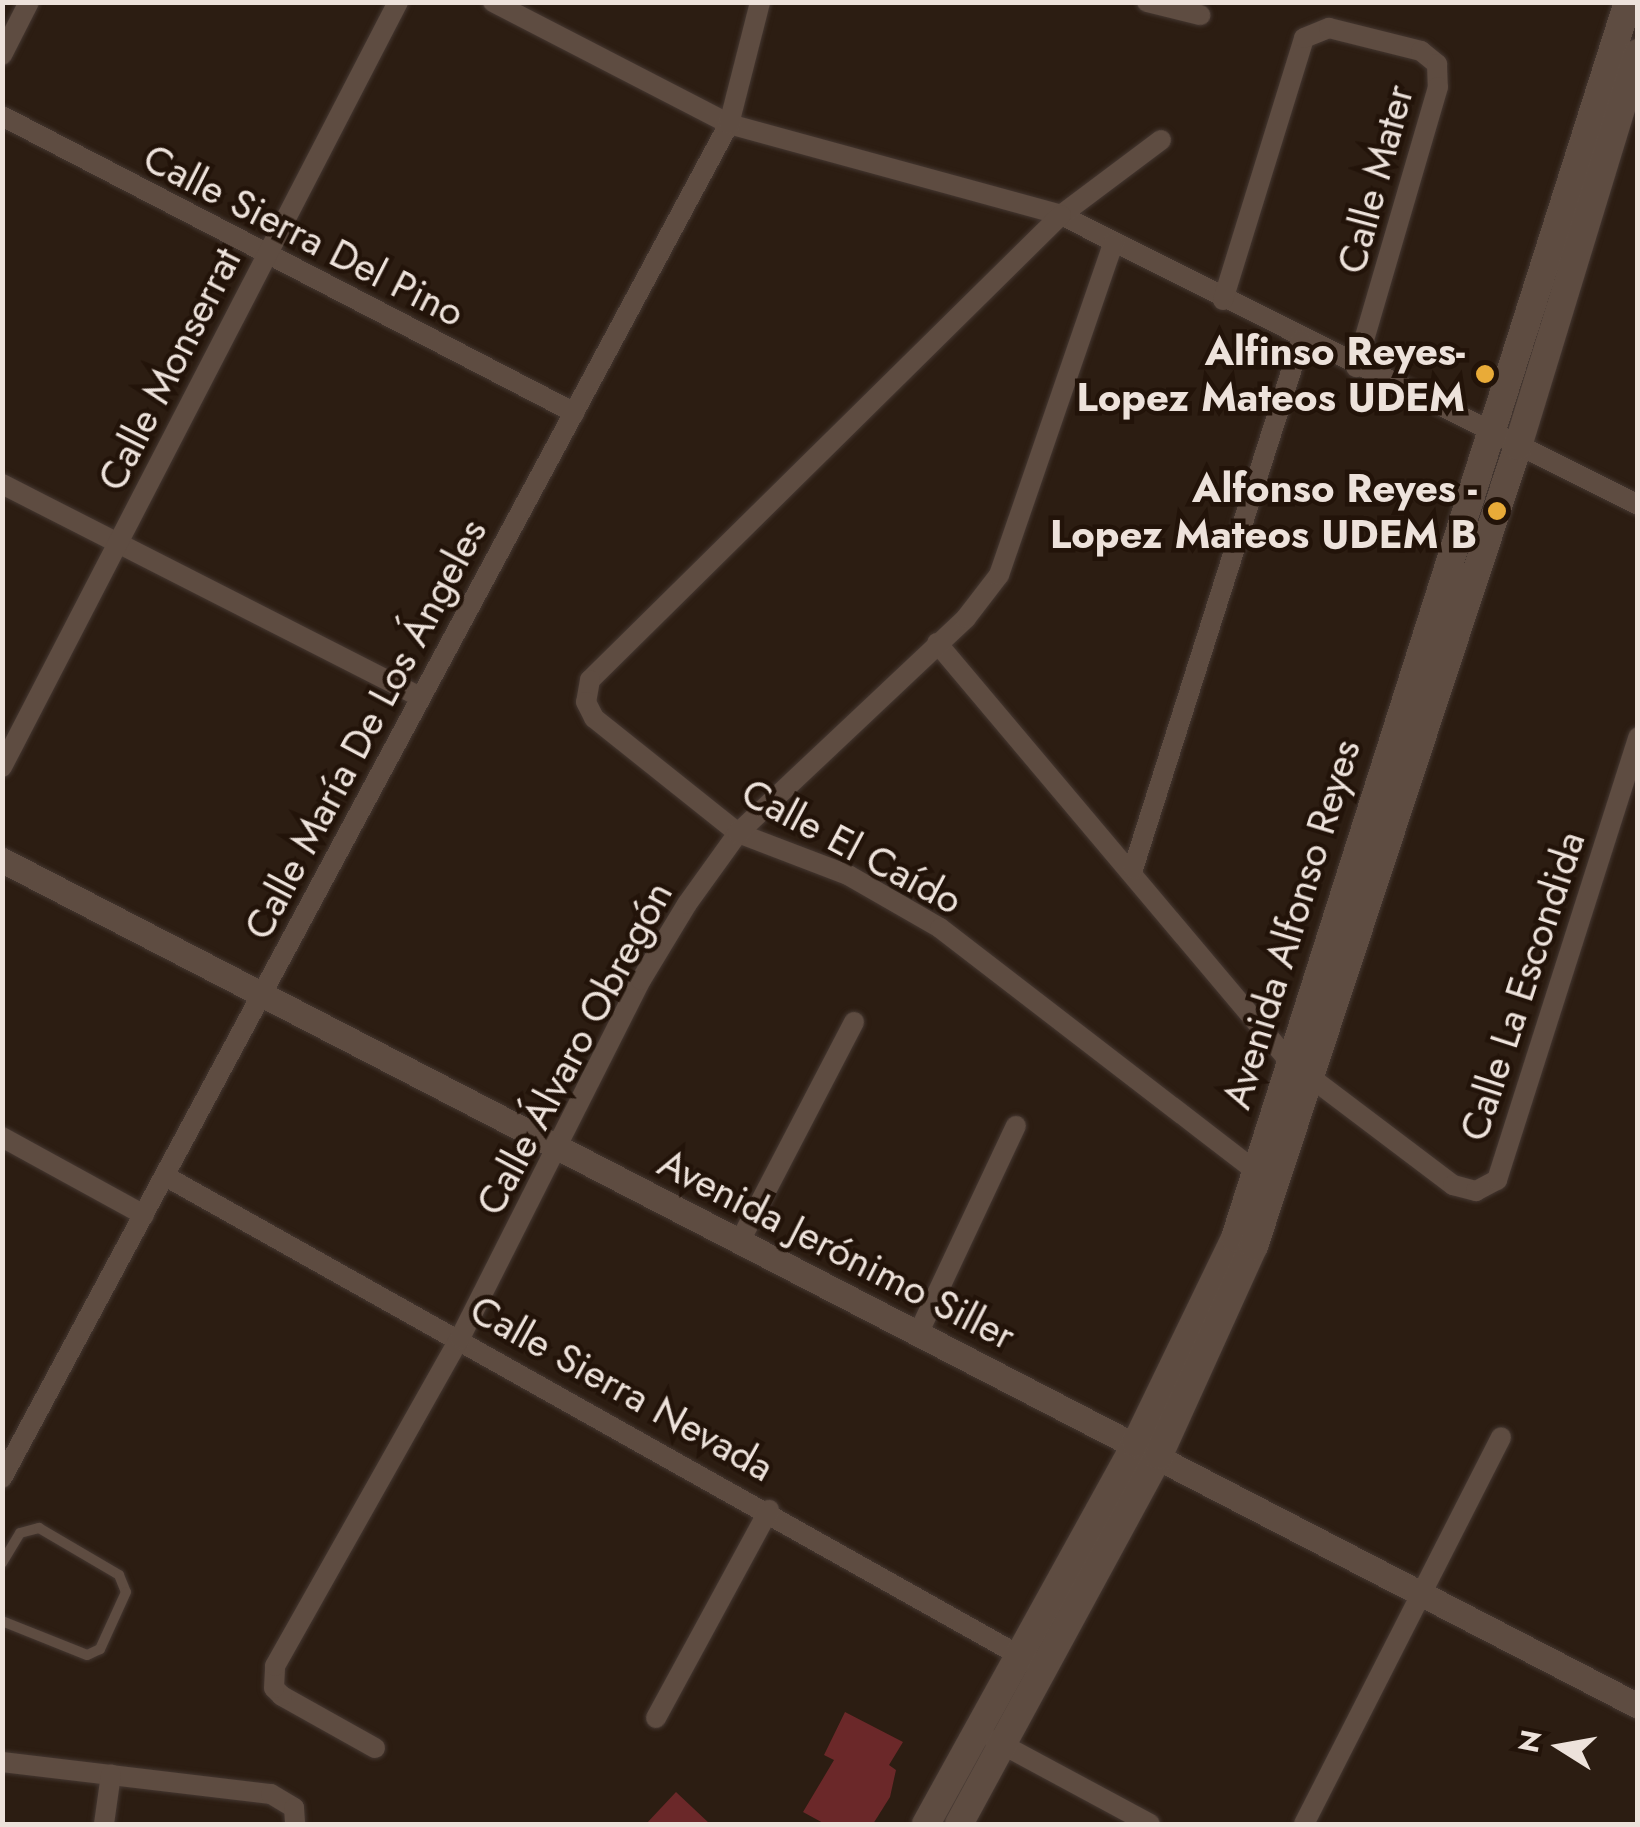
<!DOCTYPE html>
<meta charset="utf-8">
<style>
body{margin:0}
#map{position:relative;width:1640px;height:1827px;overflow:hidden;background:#2c1d12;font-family:Jost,sans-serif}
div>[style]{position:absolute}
.building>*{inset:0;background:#6b2829}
.roads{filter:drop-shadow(0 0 2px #443731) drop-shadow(0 0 2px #443731)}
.service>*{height:10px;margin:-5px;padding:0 5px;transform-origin:5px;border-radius:5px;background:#5e4c41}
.minor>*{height:20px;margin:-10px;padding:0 10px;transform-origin:10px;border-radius:10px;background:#5e4c41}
.tertiary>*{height:25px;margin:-12.5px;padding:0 12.5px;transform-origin:12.5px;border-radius:12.5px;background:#5e4c41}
.secondary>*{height:28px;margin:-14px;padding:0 14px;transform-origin:14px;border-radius:14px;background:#5e4c41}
.dots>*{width:28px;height:28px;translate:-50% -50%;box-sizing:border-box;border:5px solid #221309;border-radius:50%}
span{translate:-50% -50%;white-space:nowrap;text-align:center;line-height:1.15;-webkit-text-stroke:9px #221309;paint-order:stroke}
.street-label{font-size:40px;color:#ede2db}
.poi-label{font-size:40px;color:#ede2db;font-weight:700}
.right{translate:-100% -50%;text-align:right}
.frame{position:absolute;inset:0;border:5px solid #ede2db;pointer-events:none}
.north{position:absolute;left:1510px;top:1697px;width:100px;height:100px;-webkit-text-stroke:8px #221309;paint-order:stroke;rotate:281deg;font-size:28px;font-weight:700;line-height:40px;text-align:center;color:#ede2db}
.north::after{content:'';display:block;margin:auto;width:35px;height:45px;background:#ede2db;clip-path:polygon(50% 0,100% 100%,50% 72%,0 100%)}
</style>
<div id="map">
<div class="building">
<i style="clip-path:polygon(845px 1712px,903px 1742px,889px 1765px,896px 1770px,890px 1797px,873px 1824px,825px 1824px,803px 1812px,834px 1760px,824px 1755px)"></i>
<i style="clip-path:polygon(676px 1792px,710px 1824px,646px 1824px)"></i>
</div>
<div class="roads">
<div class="service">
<i style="left:2px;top:1563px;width:35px;rotate:-59deg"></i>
<i style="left:20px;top:1533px;width:20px;rotate:-15deg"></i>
<i style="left:39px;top:1528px;width:93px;rotate:30.4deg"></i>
<i style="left:119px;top:1575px;width:18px;rotate:68deg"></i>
<i style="left:126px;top:1592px;width:63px;rotate:114.5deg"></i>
<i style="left:100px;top:1649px;width:14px;rotate:155deg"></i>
<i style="left:87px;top:1655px;width:92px;rotate:-158.2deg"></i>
</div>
<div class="minor">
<i style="left:493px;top:2px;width:266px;rotate:27.3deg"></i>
<i style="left:729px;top:124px;width:344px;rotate:15.3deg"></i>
<i style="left:1061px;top:215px;width:646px;rotate:26.68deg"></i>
<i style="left:1147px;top:2px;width:55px;rotate:13.8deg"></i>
<i style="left:2px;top:55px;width:59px;rotate:-63deg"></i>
<i style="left:2px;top:116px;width:645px;rotate:27.4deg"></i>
<i style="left:1161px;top:140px;width:125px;rotate:143.1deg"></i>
<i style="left:1061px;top:215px;width:662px;rotate:135.37deg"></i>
<i style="left:590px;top:680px;width:22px;rotate:100deg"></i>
<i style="left:586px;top:702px;width:18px;rotate:63deg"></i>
<i style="left:594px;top:718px;width:184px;rotate:38.6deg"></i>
<i style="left:738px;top:833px;width:118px;rotate:20.9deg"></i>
<i style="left:848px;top:875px;width:106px;rotate:29.9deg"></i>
<i style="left:940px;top:928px;width:399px;rotate:37.6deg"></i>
<i style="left:1223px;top:300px;width:274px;rotate:-72.8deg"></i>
<i style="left:1304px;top:38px;width:27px;rotate:-22deg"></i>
<i style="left:1329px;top:28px;width:95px;rotate:14deg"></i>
<i style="left:1421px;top:51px;width:21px;rotate:39deg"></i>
<i style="left:1437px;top:64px;width:23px;rotate:88deg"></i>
<i style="left:1438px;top:87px;width:292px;rotate:106.3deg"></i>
<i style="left:2px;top:484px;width:469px;rotate:27deg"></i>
<i style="left:937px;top:643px;width:546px;rotate:49.9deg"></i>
<i style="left:1289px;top:1061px;width:206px;rotate:37.1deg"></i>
<i style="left:1453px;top:1185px;width:24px;rotate:15deg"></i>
<i style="left:1476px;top:1191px;width:24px;rotate:-28deg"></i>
<i style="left:1497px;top:1180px;width:465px;rotate:-72.3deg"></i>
<i style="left:2px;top:767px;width:861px;rotate:-62.63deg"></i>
<i style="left:1133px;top:869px;width:555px;rotate:-72.38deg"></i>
<i style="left:2px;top:1137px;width:162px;rotate:28.8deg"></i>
<i style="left:165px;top:1176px;width:993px;rotate:29.3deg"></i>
<i style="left:740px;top:1241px;width:247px;rotate:-62.5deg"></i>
<i style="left:918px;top:1334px;width:230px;rotate:-64.8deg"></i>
<i style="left:2px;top:1478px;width:1537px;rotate:-61.77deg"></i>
<i style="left:729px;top:124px;width:126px;rotate:-75.7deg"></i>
<i style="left:656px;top:1718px;width:237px;rotate:-61.5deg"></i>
<i style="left:994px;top:1740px;width:177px;rotate:28.3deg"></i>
<i style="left:375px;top:1748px;width:107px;rotate:-150.8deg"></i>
<i style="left:282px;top:1696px;width:11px;rotate:-135deg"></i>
<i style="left:274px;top:1688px;width:22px;rotate:-87deg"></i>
<i style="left:275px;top:1666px;width:377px;rotate:-60.6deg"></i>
<i style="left:460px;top:1338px;width:401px;rotate:-63.2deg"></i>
<i style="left:641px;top:980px;width:89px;rotate:-58.8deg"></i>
<i style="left:687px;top:904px;width:87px;rotate:-54.3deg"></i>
<i style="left:738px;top:833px;width:313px;rotate:-43.3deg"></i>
<i style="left:966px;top:618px;width:54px;rotate:-52.5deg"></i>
<i style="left:999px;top:575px;width:351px;rotate:-71deg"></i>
<i style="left:2px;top:1762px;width:271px;rotate:6.8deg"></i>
<i style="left:271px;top:1794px;width:27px;rotate:31deg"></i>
<i style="left:294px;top:1808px;width:16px;rotate:86deg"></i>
<i style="left:104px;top:1824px;width:50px;rotate:-82deg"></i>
<i style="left:1304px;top:1824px;width:434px;rotate:-63deg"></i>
</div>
<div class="tertiary">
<i style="left:2px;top:860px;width:1842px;rotate:27.34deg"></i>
</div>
<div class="secondary">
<i style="left:926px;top:1824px;width:435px;rotate:-61.1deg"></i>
<i style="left:1136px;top:1443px;width:228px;rotate:-64.2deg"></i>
<i style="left:1235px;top:1238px;width:1297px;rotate:-72.36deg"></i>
<i style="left:959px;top:1824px;width:420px;rotate:-61.5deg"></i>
<i style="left:1159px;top:1455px;width:230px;rotate:-65.6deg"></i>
<i style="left:1254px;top:1246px;width:842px;rotate:-71.74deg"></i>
<i style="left:1518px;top:446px;width:411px;rotate:-73deg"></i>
</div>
</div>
<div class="dots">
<i style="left:1485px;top:374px;background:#e9ab38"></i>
<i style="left:1497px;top:511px;background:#e9ab38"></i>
</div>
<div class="street-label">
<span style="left:1375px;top:179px;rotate:-75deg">Calle Mater</span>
<span style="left:304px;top:235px;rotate:27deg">Calle Sierra Del Pino</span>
<span style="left:169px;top:369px;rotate:-63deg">Calle Monserrat</span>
<span style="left:365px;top:729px;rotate:-62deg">Calle María De Los Ángeles</span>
<span style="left:852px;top:846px;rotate:28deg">Calle El Caído</span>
<span style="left:1291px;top:924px;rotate:-73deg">Avenida Alfonso Reyes</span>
<span style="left:1522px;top:986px;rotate:-72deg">Calle La Escondida</span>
<span style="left:574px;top:1048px;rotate:-62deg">Calle Álvaro Obregón</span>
<span style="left:837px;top:1249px;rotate:27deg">Avenida Jerónimo Siller</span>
<span style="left:622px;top:1388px;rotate:29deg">Calle Sierra Nevada</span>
</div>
<div class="poi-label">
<span class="right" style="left:1465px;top:374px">Alfinso Reyes-<br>Lopez Mateos UDEM</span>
<span class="right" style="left:1477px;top:511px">Alfonso Reyes -<br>Lopez Mateos UDEM B</span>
</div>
<div class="frame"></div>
<div class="north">N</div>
</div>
